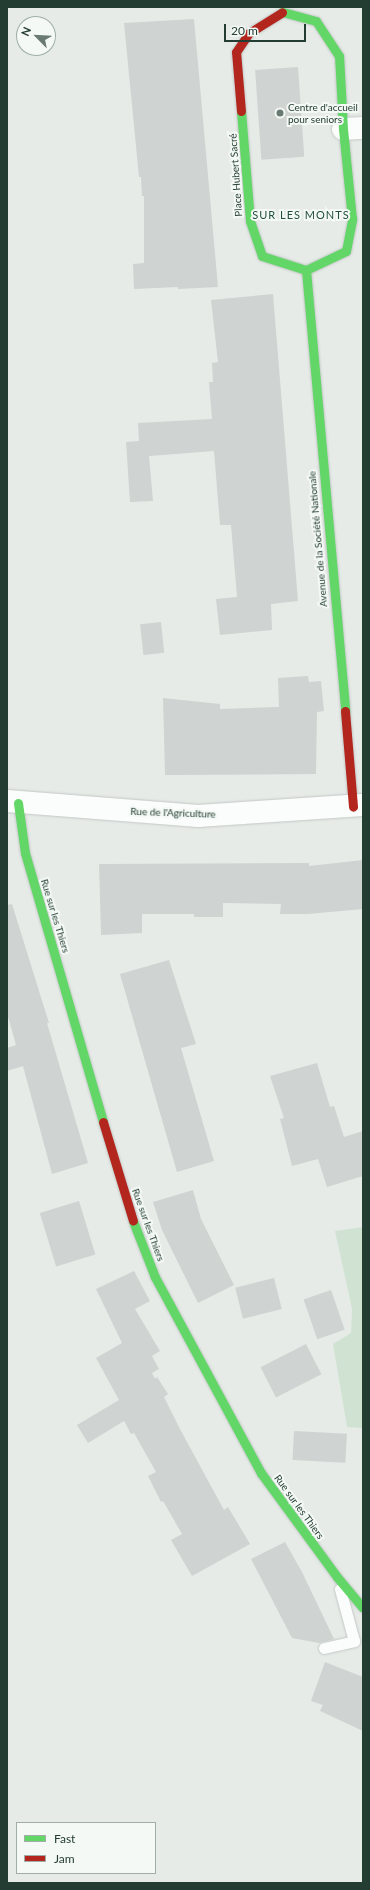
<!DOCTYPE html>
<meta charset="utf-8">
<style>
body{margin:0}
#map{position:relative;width:370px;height:1890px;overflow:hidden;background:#e6ebe8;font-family:Lato,sans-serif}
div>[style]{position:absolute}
.green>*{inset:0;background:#d0e3d3}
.building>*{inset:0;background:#cfd3d1;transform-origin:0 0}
.roads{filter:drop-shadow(0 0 1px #c3c8c5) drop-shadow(0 0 1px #c3c8c5)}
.lane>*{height:11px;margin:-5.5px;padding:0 5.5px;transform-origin:5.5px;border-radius:5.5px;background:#fbfcfc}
.street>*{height:22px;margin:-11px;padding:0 11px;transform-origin:11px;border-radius:11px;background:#fbfcfc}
.fast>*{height:9px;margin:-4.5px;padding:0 4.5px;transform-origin:4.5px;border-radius:4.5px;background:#63d668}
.jam>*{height:9px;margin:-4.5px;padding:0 4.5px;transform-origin:4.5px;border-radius:4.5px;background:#b3261e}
.dots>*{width:11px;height:11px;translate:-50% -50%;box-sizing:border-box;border:2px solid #f4f9f6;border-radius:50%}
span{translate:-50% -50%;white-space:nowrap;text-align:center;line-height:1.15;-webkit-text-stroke:4px #f4f9f6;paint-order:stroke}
.poi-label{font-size:10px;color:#243d32}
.left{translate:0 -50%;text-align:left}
.street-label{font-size:10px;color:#243d32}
.neighbourhood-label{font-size:11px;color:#214f3b;letter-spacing:1px}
.frame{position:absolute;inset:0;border:8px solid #243d32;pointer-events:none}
.legend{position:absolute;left:16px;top:1822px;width:140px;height:52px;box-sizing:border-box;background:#f4f9f6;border:1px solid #a1aea8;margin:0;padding:5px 7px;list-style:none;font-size:12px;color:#243d32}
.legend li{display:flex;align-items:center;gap:8px;height:20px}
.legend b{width:20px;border:1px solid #a1aea8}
.north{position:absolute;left:16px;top:16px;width:40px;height:40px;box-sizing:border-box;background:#f4f9f6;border:1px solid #a1aea8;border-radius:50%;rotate:294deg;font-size:11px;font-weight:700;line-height:16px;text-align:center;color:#243d32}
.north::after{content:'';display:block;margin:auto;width:14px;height:18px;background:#687a72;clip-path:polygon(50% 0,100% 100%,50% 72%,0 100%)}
.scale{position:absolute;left:224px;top:24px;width:82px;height:18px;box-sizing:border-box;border:2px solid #243d32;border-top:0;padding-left:5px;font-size:12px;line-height:14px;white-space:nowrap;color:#243d32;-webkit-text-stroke:3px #f4f9f6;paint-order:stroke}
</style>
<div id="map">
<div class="green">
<i style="clip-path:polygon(363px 1227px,363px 1428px,347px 1427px,333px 1344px,351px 1333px,352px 1309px,335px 1231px)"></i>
</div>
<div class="building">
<i style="clip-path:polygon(194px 19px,218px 287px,178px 289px,178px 287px,134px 289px,133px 264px,144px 263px,144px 196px,142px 196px,141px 177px,139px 177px,124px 23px)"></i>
<i style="left:298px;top:67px;width:90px;height:43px;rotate:86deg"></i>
<i style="clip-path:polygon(273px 294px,298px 601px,271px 604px,272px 630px,220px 635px,216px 599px,237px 597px,231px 525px,220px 525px,214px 451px,149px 456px,153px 501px,130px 502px,126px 442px,139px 441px,138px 423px,212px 419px,209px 382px,213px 382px,212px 363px,218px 362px,211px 300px)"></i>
<i style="left:161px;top:622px;width:31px;height:21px;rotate:84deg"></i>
<i style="clip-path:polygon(308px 676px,309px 682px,321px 681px,324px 711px,317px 712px,316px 774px,165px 775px,163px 698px,220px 704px,220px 709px,279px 707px,278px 678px)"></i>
<i style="clip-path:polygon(363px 860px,363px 909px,308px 914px,280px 914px,281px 904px,223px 903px,223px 917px,194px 917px,194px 914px,142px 914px,142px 933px,101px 935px,99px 864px,309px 863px,309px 866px)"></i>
<i style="clip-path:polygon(12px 904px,49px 1023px,47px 1023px,88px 1163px,52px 1174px,23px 1066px,7px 1071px,7px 1048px,16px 1045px,7px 1013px,7px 905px)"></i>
<i style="clip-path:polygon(169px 960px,196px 1044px,181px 1048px,214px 1161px,177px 1172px,120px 974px)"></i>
<i style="clip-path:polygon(317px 1063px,330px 1107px,334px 1106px,344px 1137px,363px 1131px,363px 1176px,327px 1187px,318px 1159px,292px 1166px,280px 1119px,284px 1118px,270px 1076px)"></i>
<i style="clip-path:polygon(193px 1190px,201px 1219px,234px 1285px,198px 1303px,162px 1230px,153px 1202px)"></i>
<i style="left:79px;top:1201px;width:56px;height:41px;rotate:73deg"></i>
<i style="clip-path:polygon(134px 1271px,150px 1301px,135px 1309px,160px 1351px,152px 1356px,159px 1369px,152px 1373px,155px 1379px,157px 1377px,168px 1394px,164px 1397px,181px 1431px,224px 1510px,228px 1507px,250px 1544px,192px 1576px,171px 1540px,182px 1534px,163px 1501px,161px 1502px,148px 1476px,156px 1472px,134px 1433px,131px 1434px,124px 1421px,88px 1443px,77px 1425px,119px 1400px,96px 1358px,122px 1343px,96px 1289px)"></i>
<i style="left:274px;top:1278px;width:32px;height:40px;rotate:76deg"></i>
<i style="left:331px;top:1290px;width:42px;height:29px;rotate:71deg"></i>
<i style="left:306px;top:1344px;width:34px;height:51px;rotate:63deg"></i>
<i style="left:294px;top:1431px;width:53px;height:29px;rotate:3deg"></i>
<i style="clip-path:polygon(285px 1542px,302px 1572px,334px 1639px,319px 1643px,292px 1638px,251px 1559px)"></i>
<i style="clip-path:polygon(325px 1662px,363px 1677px,363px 1731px,320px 1711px,323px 1705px,311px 1701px)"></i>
</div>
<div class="roads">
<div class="lane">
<i style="left:324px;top:1648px;width:31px;rotate:-13deg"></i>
<i style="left:354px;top:1641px;width:54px;rotate:-105.1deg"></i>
</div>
<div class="street">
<i style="left:343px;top:129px;width:20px;rotate:-3deg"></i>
<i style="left:7px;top:801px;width:192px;rotate:4.5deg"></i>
<i style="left:198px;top:816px;width:165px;rotate:-3.8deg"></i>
</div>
<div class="fast">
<i style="left:241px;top:111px;width:110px;rotate:85.3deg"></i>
<i style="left:250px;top:221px;width:37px;rotate:71deg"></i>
<i style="left:262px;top:256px;width:46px;rotate:17.7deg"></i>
<i style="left:306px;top:270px;width:44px;rotate:-25.4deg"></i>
<i style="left:346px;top:251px;width:33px;rotate:-79deg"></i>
<i style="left:352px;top:219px;width:90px;rotate:-95.7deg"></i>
<i style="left:343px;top:129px;width:73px;rotate:-93.1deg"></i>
<i style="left:339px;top:56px;width:42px;rotate:-123.3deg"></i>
<i style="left:316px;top:21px;width:35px;rotate:-165deg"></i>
<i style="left:306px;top:270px;width:443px;rotate:84.9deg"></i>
<i style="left:18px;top:803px;width:50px;rotate:82deg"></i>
<i style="left:25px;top:853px;width:280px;rotate:73.8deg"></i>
<i style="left:133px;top:1221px;width:60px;rotate:68.6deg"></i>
<i style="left:155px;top:1277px;width:223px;rotate:61.6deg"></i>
<i style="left:261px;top:1473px;width:129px;rotate:53.8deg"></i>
<i style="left:337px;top:1577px;width:40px;rotate:50deg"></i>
</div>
<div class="jam">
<i style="left:241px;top:111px;width:59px;rotate:-94.8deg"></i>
<i style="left:236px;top:52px;width:23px;rotate:-56deg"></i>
<i style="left:249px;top:33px;width:39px;rotate:-32deg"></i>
<i style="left:345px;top:711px;width:96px;rotate:85.2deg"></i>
<i style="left:103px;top:1122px;width:103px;rotate:73.1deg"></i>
</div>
</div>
<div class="dots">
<i style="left:280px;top:113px;background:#687a72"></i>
</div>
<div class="poi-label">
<span class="left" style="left:288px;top:113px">Centre d'accueil<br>pour seniors</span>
</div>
<div class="street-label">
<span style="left:236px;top:175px;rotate:-94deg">Place Hubert Sacré</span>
<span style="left:318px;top:539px;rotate:-95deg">Avenue de la Société Nationale</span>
<span style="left:173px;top:813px;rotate:2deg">Rue de l'Agriculture</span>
<span style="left:55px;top:916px;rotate:73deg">Rue sur les Thiers</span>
<span style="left:148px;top:1225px;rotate:70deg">Rue sur les Thiers</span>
<span style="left:299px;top:1507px;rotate:54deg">Rue sur les Thiers</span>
</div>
<div class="neighbourhood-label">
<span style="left:301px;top:215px">SUR LES MONTS</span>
</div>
<div class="frame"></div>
<ul class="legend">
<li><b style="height:5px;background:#63d668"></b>Fast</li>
<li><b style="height:5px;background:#b3261e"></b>Jam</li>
</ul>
<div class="north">N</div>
<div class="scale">20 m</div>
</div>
